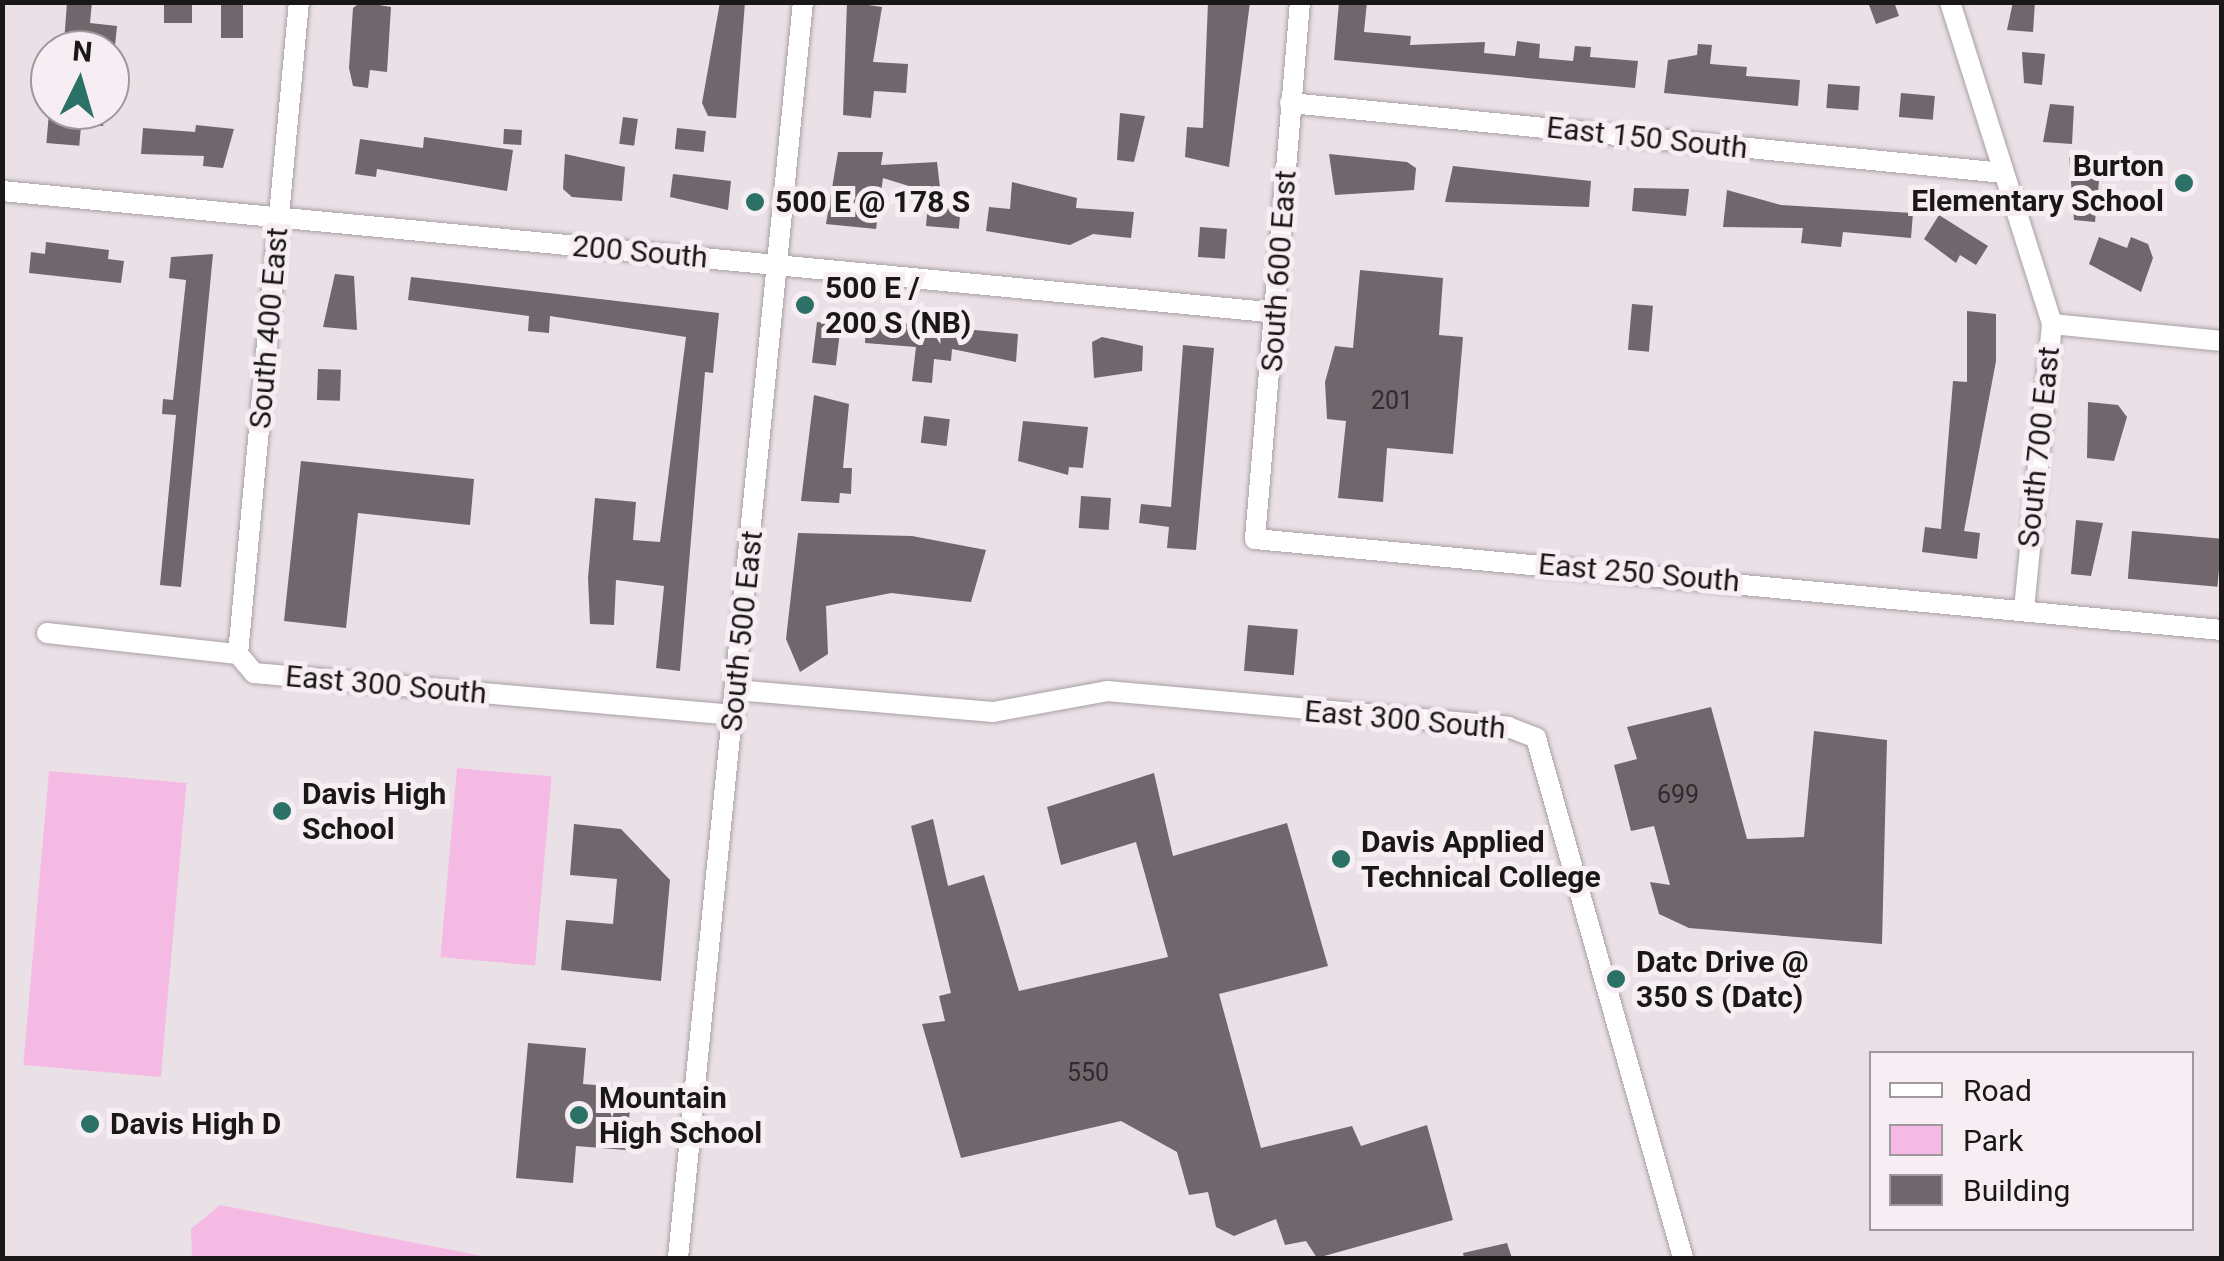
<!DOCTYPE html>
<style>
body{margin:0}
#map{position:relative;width:2224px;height:1261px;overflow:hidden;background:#eae1e7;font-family:Roboto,sans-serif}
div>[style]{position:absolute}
.green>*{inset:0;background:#f5bae3;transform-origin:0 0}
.building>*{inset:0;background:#6f676c;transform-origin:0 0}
.roads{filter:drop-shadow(0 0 2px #a8a0a5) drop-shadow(0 0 2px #a8a0a5)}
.minor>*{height:20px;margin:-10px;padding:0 10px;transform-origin:10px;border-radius:10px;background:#fff}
.dots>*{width:28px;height:28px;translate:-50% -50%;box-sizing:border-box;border:5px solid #f7eef4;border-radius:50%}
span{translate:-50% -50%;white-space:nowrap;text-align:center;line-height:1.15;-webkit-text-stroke:10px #f7eef4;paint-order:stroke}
.number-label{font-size:25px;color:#2f2b2e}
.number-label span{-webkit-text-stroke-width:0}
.street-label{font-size:30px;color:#1a1719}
.poi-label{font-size:30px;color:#1a1719;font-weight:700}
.right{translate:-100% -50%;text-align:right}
.left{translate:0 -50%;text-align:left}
.frame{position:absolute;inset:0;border:5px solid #1a1719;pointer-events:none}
.legend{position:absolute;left:1869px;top:1051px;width:325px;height:180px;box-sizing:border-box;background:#f7eef4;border:2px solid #9f989c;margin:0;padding:12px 18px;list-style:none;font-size:30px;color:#1a1719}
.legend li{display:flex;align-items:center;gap:20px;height:50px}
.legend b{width:50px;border:2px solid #9f989c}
.north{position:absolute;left:30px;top:30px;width:100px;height:100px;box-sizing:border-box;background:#f7eef4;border:2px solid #9f989c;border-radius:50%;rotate:5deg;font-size:28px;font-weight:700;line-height:40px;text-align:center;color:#1a1719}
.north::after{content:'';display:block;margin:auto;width:35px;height:45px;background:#2c7166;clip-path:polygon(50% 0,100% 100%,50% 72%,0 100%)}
</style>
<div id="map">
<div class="green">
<i style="left:457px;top:768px;width:95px;height:190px;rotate:5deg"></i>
<i style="left:49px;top:771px;width:138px;height:295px;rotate:5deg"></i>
<i style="clip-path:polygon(220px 1205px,493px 1258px,192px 1258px,191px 1229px)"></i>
</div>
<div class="building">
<i style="clip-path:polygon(67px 2px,92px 2px,90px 23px,117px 26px,115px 46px,64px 43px)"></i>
<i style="left:164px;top:2px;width:28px;height:21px"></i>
<i style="left:221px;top:2px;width:22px;height:36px"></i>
<i style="clip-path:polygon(361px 2px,391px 7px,387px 72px,370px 70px,368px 88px,353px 86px,349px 68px,353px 8px)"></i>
<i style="clip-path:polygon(720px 2px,745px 2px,736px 118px,708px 116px,702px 103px)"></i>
<i style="clip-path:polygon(847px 2px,882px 7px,873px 62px,908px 64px,906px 93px,874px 91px,871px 118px,843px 115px)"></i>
<i style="clip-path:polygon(1208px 2px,1250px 2px,1229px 167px,1185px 157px,1187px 127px,1203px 128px)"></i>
<i style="clip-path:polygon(1339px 2px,1367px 2px,1364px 32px,1411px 36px,1410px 45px,1485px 42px,1484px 53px,1515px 56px,1517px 41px,1540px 44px,1539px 58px,1573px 61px,1575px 46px,1591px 47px,1590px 57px,1638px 61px,1635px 88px,1334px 60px)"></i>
<i style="clip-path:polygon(1868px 2px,1894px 2px,1899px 16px,1876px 24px)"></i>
<i style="clip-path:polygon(2013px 2px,2035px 2px,2033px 32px,2007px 30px)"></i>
<i style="clip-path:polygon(1698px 44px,1712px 45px,1710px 64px,1747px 67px,1746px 76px,1800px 80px,1798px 106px,1664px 93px,1668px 60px,1697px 55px)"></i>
<i style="clip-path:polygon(2022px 52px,2045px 54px,2042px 85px,2024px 83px)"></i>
<i style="left:1828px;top:84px;width:32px;height:24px;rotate:4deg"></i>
<i style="left:1901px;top:93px;width:34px;height:24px;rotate:5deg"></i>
<i style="clip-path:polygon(2050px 104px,2074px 106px,2072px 144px,2043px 142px)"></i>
<i style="left:86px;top:110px;width:18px;height:15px;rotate:3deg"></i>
<i style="left:49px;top:113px;width:33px;height:30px;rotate:5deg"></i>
<i style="clip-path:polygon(1120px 113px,1145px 116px,1134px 162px,1117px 160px)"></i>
<i style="left:623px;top:117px;width:15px;height:27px;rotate:8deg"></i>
<i style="clip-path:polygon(196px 125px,234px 129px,223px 168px,203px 166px,204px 156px,141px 154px,143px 128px,195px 132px)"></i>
<i style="left:677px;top:128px;width:29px;height:21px;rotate:6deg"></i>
<i style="left:504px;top:129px;width:18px;height:15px;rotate:3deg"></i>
<i style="clip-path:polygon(424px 137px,513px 150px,507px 191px,377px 169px,376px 177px,355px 174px,360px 139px,423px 148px)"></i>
<i style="clip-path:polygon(838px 152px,883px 152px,881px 165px,937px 162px,941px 196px,883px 178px,876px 229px,826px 224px)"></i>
<i style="clip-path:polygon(565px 154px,625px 167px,622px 201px,572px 197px,563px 189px)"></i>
<i style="clip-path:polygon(1329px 154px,1407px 162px,1416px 168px,1414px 190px,1335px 195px)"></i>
<i style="clip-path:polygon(2069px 157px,2101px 160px,2095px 222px,2074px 220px)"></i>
<i style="clip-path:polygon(1453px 166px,1591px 181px,1589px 207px,1445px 202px)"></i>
<i style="clip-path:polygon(673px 174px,731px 181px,728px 210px,670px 197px)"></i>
<i style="clip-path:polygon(1012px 182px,1077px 198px,1076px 208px,1134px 212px,1131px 238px,1093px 234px,1070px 245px,986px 231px,989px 207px,1010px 209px)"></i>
<i style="clip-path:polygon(1634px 188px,1689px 189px,1686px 216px,1632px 211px)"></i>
<i style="clip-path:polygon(1727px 190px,1781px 205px,1913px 213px,1911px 238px,1843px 232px,1841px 247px,1801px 243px,1803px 228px,1723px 227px)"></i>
<i style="left:928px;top:203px;width:33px;height:23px;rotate:5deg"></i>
<i style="clip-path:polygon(1939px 215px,1988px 246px,1976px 265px,1960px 255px,1956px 263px,1924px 239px)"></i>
<i style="left:1200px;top:227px;width:27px;height:30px;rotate:4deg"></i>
<i style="clip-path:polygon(2099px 237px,2127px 248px,2131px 237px,2148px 244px,2153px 258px,2141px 292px,2089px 264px)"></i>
<i style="clip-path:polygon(46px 242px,109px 250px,108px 259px,124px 261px,121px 283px,29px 273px,31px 252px,45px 254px)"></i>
<i style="clip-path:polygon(213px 254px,181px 587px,160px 585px,176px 415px,162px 414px,163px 399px,173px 400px,186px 280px,169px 278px,171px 257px)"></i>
<i style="clip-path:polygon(1360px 270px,1443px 278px,1439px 335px,1463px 337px,1453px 454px,1387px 448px,1383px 502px,1338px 498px,1346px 421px,1327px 419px,1325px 382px,1335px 346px,1353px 348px)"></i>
<i style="clip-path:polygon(335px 274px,354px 276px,357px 330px,323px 327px)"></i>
<i style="clip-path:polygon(411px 277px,719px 313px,713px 373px,705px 372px,680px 671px,656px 668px,664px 586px,616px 580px,614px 625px,590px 624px,588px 578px,595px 498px,636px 502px,633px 540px,660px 542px,686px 337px,550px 316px,549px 333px,528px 331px,529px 316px,408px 300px)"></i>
<i style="left:1632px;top:304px;width:21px;height:46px;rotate:5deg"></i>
<i style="clip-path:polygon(1967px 311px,1996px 314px,1996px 361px,1964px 531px,1980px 533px,1977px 559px,1922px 552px,1925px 527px,1941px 529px,1953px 381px,1967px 382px)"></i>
<i style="clip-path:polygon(866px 320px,1018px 334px,1016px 362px,952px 349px,951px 361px,934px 359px,932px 383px,912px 381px,916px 347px,865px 343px)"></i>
<i style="left:817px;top:322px;width:24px;height:41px;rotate:7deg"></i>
<i style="clip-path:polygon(1102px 337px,1143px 346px,1142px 371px,1094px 378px,1092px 342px)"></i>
<i style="clip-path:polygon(1183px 345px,1214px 348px,1196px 550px,1167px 548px,1169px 527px,1139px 523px,1141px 504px,1171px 507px)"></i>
<i style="left:318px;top:369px;width:23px;height:31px;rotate:2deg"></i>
<i style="clip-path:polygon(814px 395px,849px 404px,843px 468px,852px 468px,851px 494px,840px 493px,839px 503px,801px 501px)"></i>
<i style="clip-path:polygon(2088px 402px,2118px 405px,2127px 417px,2114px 461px,2087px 458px)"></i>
<i style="left:924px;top:416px;width:26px;height:27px;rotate:7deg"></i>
<i style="clip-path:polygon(1023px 421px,1088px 427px,1083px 468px,1069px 467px,1068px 475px,1018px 461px)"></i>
<i style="clip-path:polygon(301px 461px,474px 479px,470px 525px,358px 513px,346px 628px,284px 621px)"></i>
<i style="left:1081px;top:496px;width:30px;height:32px;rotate:4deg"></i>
<i style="clip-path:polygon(2076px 520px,2103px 523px,2091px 576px,2071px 574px)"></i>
<i style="left:2132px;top:531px;width:90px;height:48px;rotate:5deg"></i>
<i style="clip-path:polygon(798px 533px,912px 536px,986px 550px,971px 602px,891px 593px,826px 606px,828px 654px,800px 672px,786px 639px)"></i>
<i style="left:1248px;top:625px;width:50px;height:46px;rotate:5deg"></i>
<i style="clip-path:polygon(1711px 707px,1747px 839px,1804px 837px,1814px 731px,1887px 740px,1882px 944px,1689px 928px,1659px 914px,1650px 882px,1670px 885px,1654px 826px,1631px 831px,1614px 765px,1637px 759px,1627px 727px)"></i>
<i style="clip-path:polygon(1154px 773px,1173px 856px,1287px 823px,1328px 966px,1219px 994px,1261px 1148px,1352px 1126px,1361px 1146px,1427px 1125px,1453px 1220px,1317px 1258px,1306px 1241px,1285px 1245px,1276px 1219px,1234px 1236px,1216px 1227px,1208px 1192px,1189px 1195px,1177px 1152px,1121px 1121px,961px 1158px,922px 1024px,945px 1021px,939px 996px,951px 993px,911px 826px,933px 819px,948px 886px,984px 875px,1019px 991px,1168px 957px,1136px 842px,1061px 865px,1047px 807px)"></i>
<i style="clip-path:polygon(574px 824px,621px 829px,670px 880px,661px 981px,561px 970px,566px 920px,613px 924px,617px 879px,570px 875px)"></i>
<i style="clip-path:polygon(528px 1043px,586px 1048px,583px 1084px,632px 1088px,626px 1150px,576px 1146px,573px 1183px,516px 1178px)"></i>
<i style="clip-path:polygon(1507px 1243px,1512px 1258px,1464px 1258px,1463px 1253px)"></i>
</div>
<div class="roads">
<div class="minor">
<i style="left:1300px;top:2px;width:539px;rotate:94.79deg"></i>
<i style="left:1255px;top:539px;width:971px;rotate:5.38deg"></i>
<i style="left:1950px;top:2px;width:338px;rotate:72.4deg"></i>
<i style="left:2052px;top:324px;width:285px;rotate:95.6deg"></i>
<i style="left:1290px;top:103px;width:717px;rotate:5.6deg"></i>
<i style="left:2px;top:191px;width:1282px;rotate:5.46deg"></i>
<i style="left:2052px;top:324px;width:171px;rotate:5.7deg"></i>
<i style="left:47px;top:633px;width:192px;rotate:6.3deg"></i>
<i style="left:238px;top:654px;width:25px;rotate:50deg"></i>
<i style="left:254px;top:673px;width:482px;rotate:5deg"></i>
<i style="left:238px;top:654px;width:655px;rotate:-84.66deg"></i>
<i style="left:736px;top:690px;width:258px;rotate:4.9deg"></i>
<i style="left:993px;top:712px;width:116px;rotate:-10.4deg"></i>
<i style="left:1107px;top:691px;width:403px;rotate:5.1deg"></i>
<i style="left:1508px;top:727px;width:30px;rotate:21deg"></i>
<i style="left:1536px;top:738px;width:540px;rotate:74.21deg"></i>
<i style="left:678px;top:1258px;width:1262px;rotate:-84.32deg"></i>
</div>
</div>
<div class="dots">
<i style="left:2184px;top:183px;background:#2c7166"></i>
<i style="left:755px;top:202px;background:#2c7166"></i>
<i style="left:805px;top:305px;background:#2c7166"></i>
<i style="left:282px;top:811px;background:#2c7166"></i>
<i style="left:1341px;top:859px;background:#2c7166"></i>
<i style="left:1616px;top:979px;background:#2c7166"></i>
<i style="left:579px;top:1115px;background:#2c7166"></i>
<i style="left:90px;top:1124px;background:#2c7166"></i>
</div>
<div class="number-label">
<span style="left:1392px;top:401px">201</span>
<span style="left:1678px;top:795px">699</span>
<span style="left:1088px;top:1073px">550</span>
</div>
<div class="street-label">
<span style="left:1647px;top:138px;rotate:6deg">East 150 South</span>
<span style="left:640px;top:252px;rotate:5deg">200 South</span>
<span style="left:1279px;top:271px;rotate:-86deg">South 600 East</span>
<span style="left:269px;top:328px;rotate:-85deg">South 400 East</span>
<span style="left:2039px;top:447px;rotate:-84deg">South 700 East</span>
<span style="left:1639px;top:573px;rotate:5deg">East 250 South</span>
<span style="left:742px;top:631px;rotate:-84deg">South 500 East</span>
<span style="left:386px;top:685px;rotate:5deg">East 300 South</span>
<span style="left:1405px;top:720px;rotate:5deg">East 300 South</span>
</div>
<div class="poi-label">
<span class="right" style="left:2164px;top:183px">Burton<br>Elementary School</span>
<span class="left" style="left:775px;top:202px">500 E @ 178 S</span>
<span class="left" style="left:825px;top:305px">500 E /<br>200 S (NB)</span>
<span class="left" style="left:302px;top:811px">Davis High<br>School</span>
<span class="left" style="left:1361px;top:859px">Davis Applied<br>Technical College</span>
<span class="left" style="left:1636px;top:979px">Datc Drive @<br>350 S (Datc)</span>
<span class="left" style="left:599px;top:1115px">Mountain<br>High School</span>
<span class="left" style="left:110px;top:1124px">Davis High D</span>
</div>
<div class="frame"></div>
<ul class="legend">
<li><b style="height:12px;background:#fff"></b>Road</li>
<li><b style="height:28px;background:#f5bae3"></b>Park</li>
<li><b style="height:28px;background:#6f676c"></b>Building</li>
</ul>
<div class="north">N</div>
</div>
